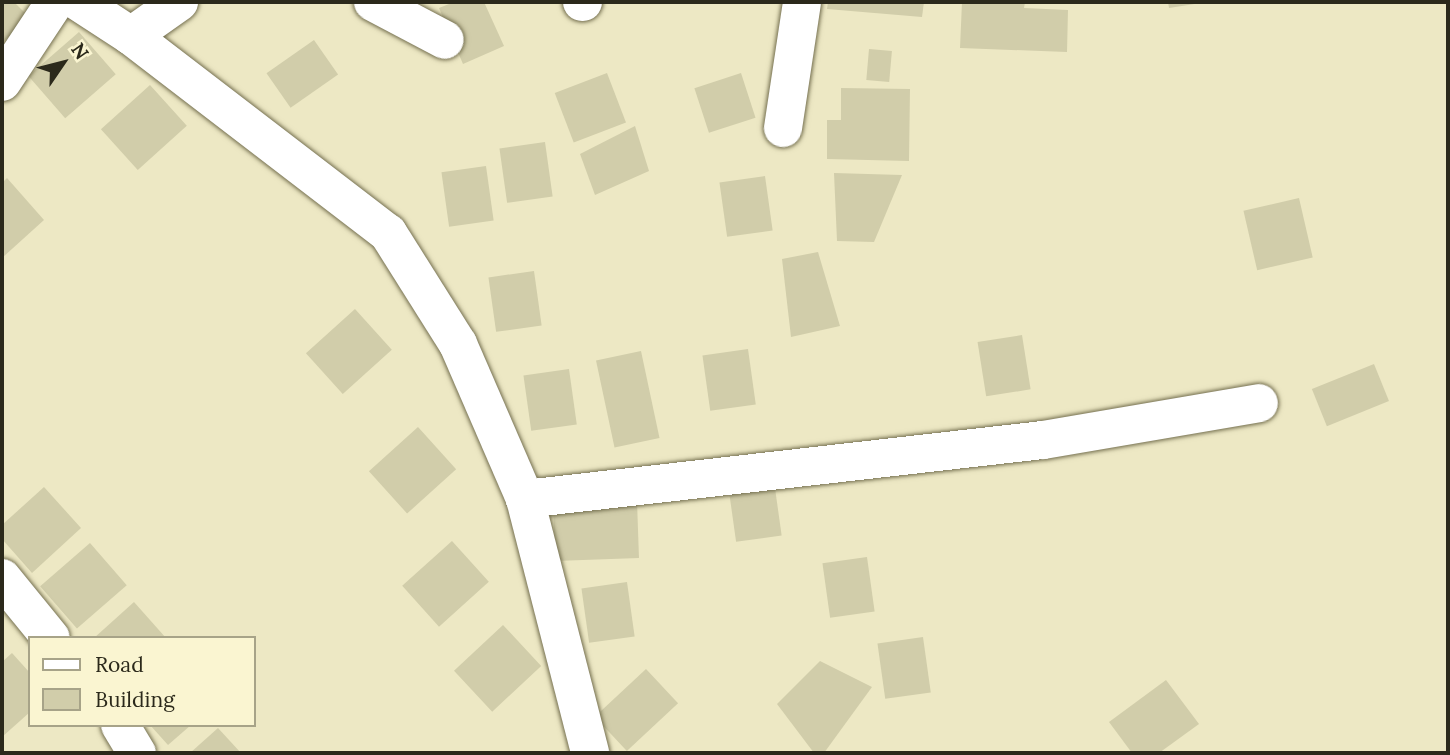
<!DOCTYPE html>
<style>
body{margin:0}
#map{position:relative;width:1450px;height:755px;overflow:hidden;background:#ede8c4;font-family:Lora,serif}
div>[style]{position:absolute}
.building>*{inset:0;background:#d1cdaa;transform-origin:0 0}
.roads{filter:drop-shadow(0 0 2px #757050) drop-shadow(0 0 2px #757050)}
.minor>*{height:38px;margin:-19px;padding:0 19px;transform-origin:19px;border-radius:19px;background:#fff}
span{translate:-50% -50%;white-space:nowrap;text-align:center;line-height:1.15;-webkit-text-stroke:7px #faf5d1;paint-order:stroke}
.frame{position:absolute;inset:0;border:4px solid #2b291b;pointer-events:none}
.legend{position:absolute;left:28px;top:636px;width:228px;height:91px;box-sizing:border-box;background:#faf5d1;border:2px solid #a7a388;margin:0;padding:9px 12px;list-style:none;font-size:21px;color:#2b291b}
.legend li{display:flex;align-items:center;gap:14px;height:35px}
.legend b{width:35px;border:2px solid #a7a388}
.north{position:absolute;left:28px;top:28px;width:70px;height:70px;-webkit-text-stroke:5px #faf5d1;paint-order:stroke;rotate:55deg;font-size:19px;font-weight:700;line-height:28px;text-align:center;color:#2b291b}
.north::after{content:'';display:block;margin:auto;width:24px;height:32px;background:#2b291b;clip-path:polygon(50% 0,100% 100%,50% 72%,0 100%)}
</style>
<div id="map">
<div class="building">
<i style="clip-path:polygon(2px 2px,14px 2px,29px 17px,2px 43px)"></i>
<i style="clip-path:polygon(454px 2px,484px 2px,504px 46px,463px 64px,439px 8px)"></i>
<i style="clip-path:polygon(828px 2px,924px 2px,922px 17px,827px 9px)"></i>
<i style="clip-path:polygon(962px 2px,1025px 2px,1024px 8px,1068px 10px,1067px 52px,960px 48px)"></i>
<i style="clip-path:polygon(1168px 2px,1201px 2px,1201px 3px,1169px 8px)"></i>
<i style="left:79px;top:32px;width:56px;height:67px;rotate:49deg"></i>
<i style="left:314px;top:40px;width:42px;height:58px;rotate:55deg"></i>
<i style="left:869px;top:49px;width:23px;height:31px;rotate:5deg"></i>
<i style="left:607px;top:73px;width:53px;height:56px;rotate:69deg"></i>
<i style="left:741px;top:73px;width:47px;height:49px;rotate:72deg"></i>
<i style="left:150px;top:85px;width:55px;height:66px;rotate:48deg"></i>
<i style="clip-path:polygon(841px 88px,910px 89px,909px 161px,827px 159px,827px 120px,841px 120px)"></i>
<i style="clip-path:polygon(635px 126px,649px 171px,595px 195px,580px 154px)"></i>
<i style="left:545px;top:142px;width:55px;height:46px;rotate:82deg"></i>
<i style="left:486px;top:166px;width:55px;height:45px;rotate:82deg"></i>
<i style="clip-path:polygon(834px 173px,902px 175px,874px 242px,837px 241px)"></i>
<i style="left:765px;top:176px;width:55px;height:46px;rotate:82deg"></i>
<i style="clip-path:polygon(7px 178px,44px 220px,2px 258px,2px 183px)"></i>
<i style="left:1299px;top:198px;width:61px;height:57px;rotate:77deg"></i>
<i style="clip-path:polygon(818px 252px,840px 326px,791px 337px,782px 259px)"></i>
<i style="left:534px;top:271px;width:55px;height:46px;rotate:82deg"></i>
<i style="left:355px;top:309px;width:55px;height:66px;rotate:48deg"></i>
<i style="left:1022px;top:335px;width:55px;height:45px;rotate:81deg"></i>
<i style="left:748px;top:349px;width:56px;height:46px;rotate:82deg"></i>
<i style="left:641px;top:351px;width:89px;height:46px;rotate:78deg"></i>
<i style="left:1374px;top:364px;width:40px;height:67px;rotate:68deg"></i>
<i style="left:569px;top:369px;width:56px;height:46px;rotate:82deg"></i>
<i style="left:418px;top:427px;width:57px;height:66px;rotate:48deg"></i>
<i style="left:774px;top:481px;width:55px;height:46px;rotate:82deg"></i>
<i style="clip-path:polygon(44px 487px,81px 528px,32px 573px,2px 539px,2px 525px)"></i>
<i style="left:637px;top:501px;width:57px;height:84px;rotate:88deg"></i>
<i style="left:452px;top:541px;width:55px;height:67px;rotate:48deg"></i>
<i style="left:90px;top:543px;width:56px;height:66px;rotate:49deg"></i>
<i style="left:867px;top:557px;width:55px;height:45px;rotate:82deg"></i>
<i style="left:627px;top:582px;width:55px;height:46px;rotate:82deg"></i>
<i style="clip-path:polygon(134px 602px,166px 638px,94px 638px)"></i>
<i style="left:503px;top:625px;width:56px;height:67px;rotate:47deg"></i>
<i style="left:923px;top:637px;width:56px;height:46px;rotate:82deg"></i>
<i style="clip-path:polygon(12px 653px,30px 673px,30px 712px,2px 737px,2px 662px)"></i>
<i style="clip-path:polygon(820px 661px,872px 687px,824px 753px,814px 753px,777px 704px)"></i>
<i style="left:646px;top:669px;width:47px;height:70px;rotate:47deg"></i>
<i style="clip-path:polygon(1166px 680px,1199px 724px,1159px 753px,1132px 753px,1109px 722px)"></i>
<i style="clip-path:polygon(150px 725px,191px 725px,168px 745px)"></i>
<i style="clip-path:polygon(218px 728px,241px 753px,190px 753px)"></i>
</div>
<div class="roads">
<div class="minor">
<i style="left:79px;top:2px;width:62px;rotate:33.2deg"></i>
<i style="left:131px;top:36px;width:324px;rotate:37.5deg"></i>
<i style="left:388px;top:233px;width:131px;rotate:57.8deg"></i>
<i style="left:458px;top:344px;width:169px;rotate:66.6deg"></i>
<i style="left:525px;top:499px;width:262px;rotate:75.6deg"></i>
<i style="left:373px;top:2px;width:81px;rotate:27.8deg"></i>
<i style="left:582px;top:2px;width:1px"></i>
<i style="left:131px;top:36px;width:59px;rotate:-35.3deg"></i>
<i style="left:2px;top:82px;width:96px;rotate:-56.5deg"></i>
<i style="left:783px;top:128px;width:127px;rotate:-81.4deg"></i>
<i style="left:525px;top:499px;width:521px;rotate:-6.5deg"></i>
<i style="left:1043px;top:440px;width:219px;rotate:-9.7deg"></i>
<i style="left:2px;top:578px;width:77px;rotate:50.8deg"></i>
<i style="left:120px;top:725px;width:33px;rotate:59deg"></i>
</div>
</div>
<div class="frame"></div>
<ul class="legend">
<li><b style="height:9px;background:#fff"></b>Road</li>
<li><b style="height:19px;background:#d1cdaa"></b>Building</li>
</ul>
<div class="north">N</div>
</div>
